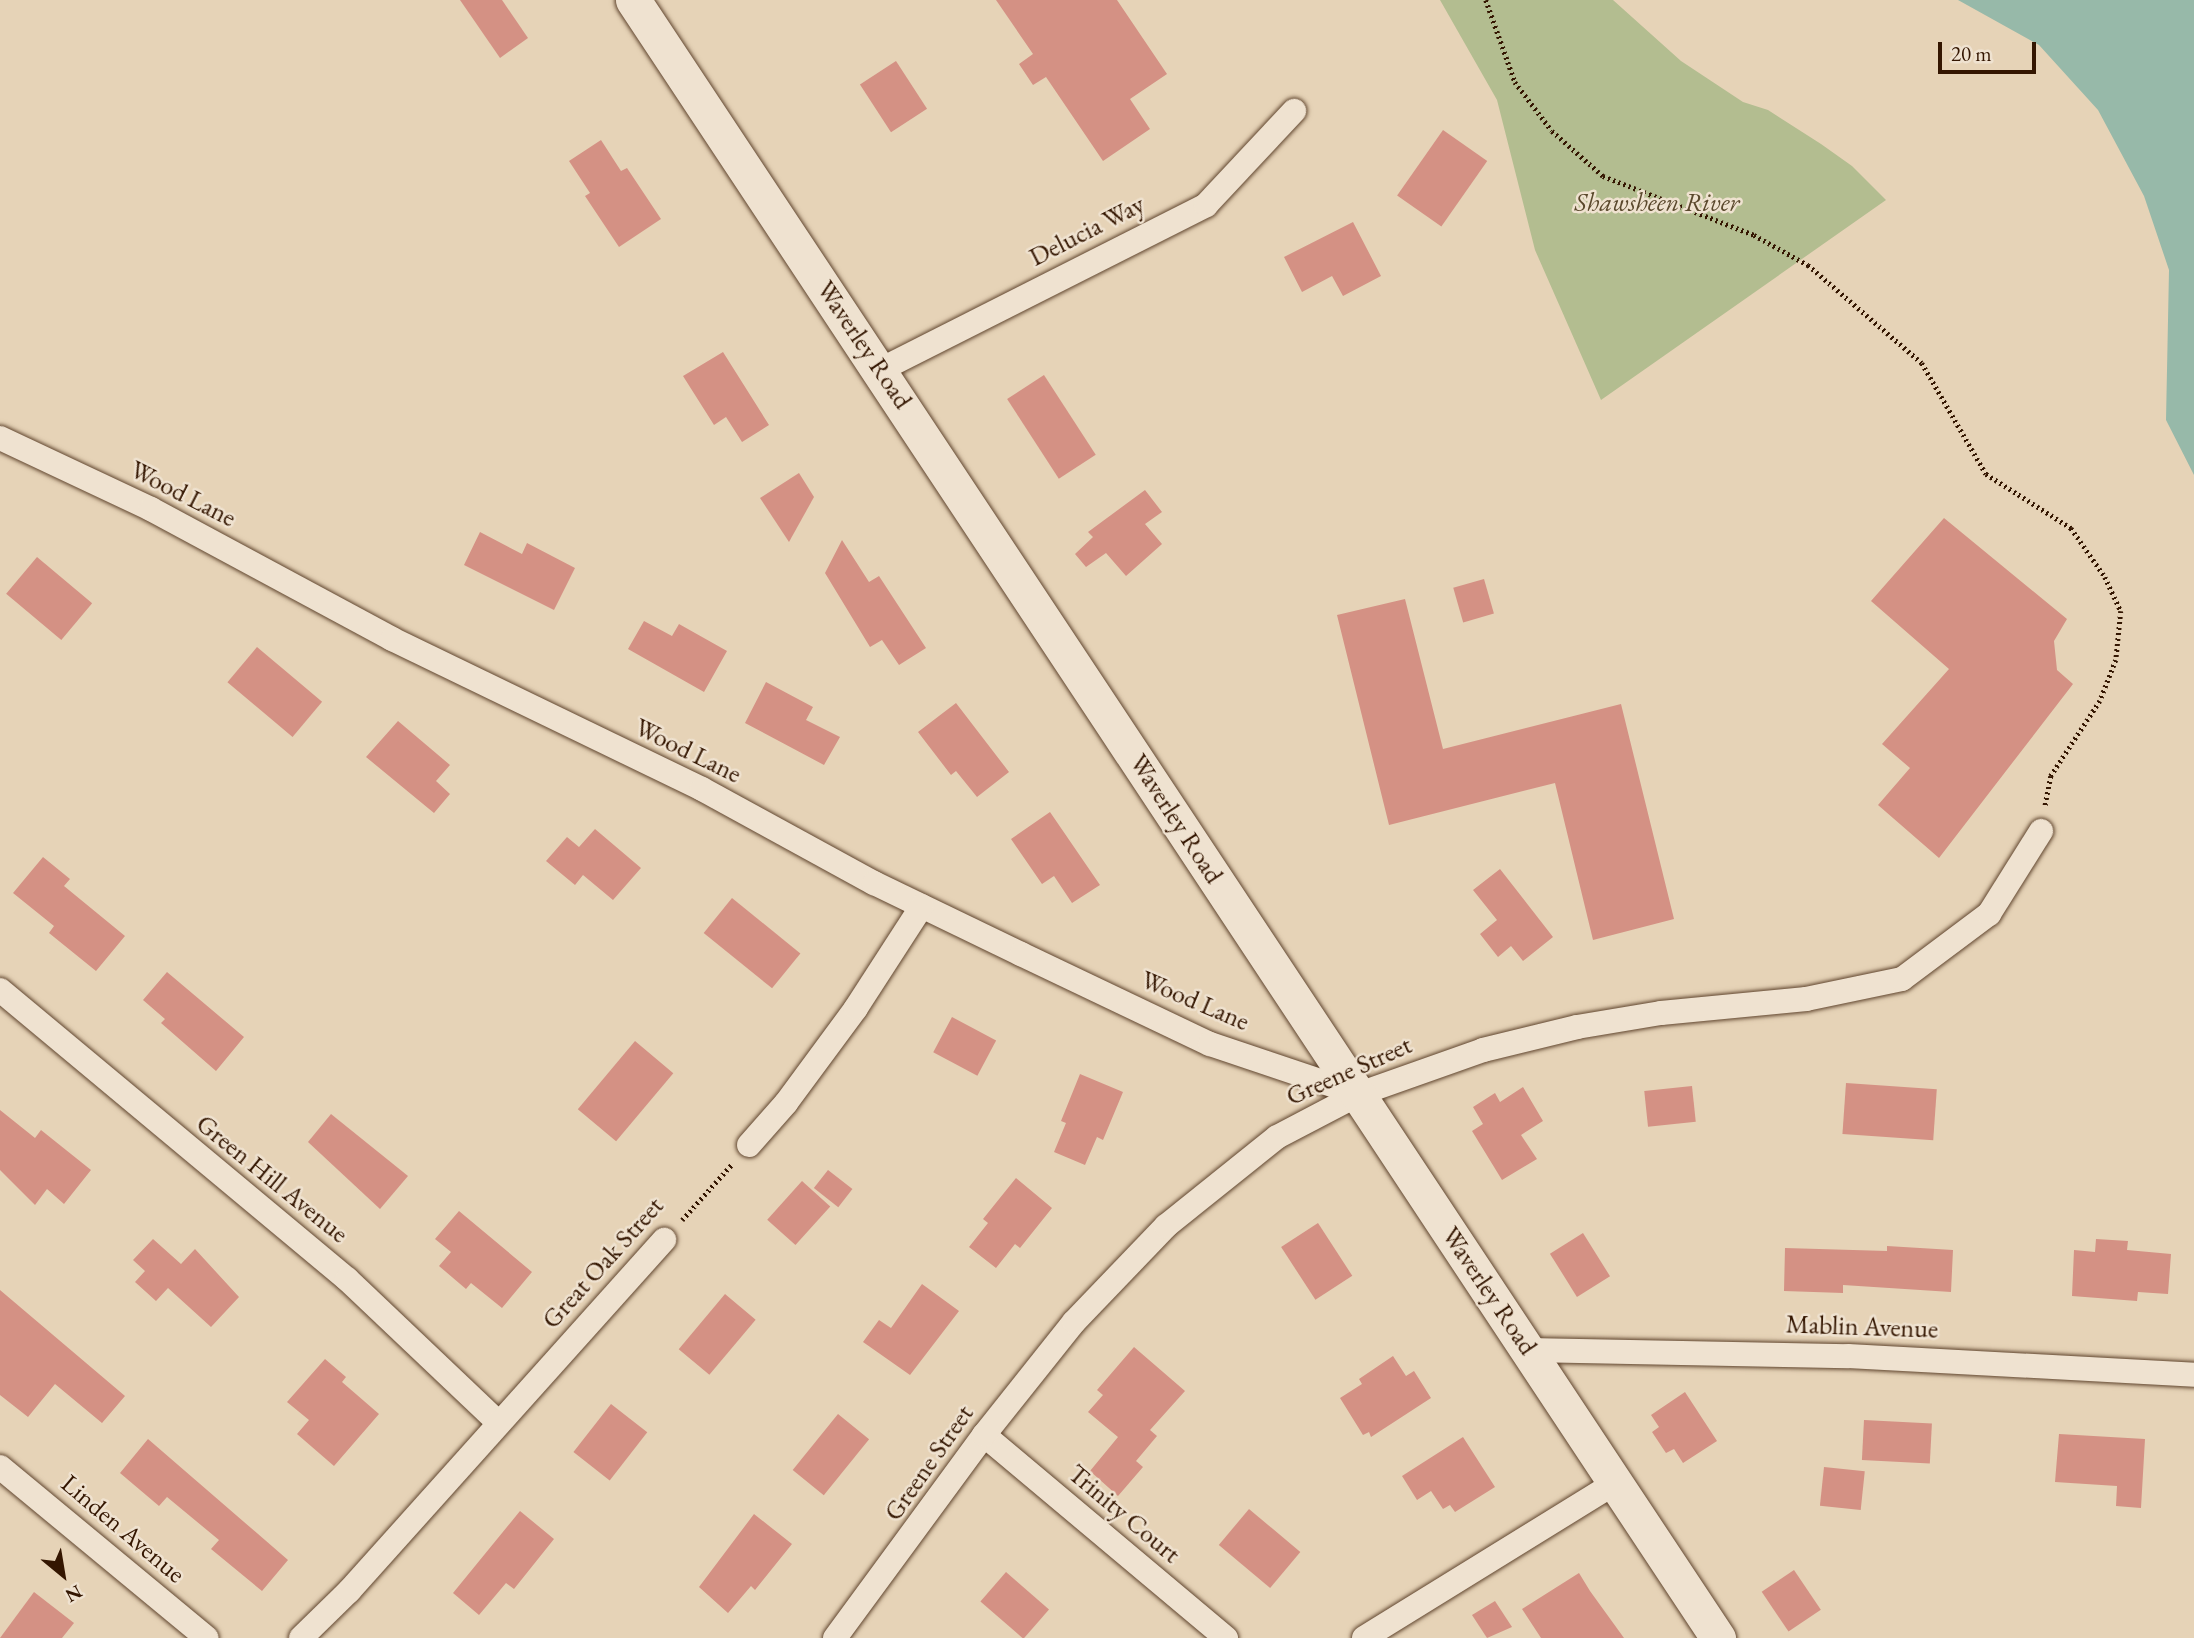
<!DOCTYPE html>
<style>
body{margin:0}
#map{position:relative;width:2194px;height:1638px;overflow:hidden;background:#e6d3b7;font-family:"EB Garamond",serif}
div>[style]{position:absolute}
.green>*{inset:0;background:#b3bd90}
.water>*{inset:0;background:#97b9a9}
.building>*{inset:0;background:#d49184;transform-origin:0 0}
.path>*{height:4.5px;margin-top:-2.25px;transform-origin:0;background:repeating-linear-gradient(90deg,#341601 0 2px,transparent 0 5.5px)}
.roads{filter:drop-shadow(0 0 2px #60452e) drop-shadow(0 0 2px #60452e)}
.street>*{height:24px;margin:-12px;padding:0 12px;transform-origin:12px;border-radius:12px;background:#efe2d0}
.secondary>*{height:35px;margin:-17.5px;padding:0 17.5px;transform-origin:17.5px;border-radius:17.5px;background:#efe2d0}
span{translate:-50% -50%;white-space:nowrap;text-align:center;line-height:1.15;-webkit-text-stroke:5px #efe2d0;paint-order:stroke}
.park-label{font-size:26px;color:#5a482c;font-style:italic}
.street-label{font-size:26px;color:#341601}
.north{position:absolute;left:28px;top:1540px;width:70px;height:70px;-webkit-text-stroke:5px #efe2d0;paint-order:stroke;rotate:150deg;font-size:19px;font-weight:700;line-height:28px;text-align:center;color:#341601}
.north::after{content:'';display:block;margin:auto;width:24px;height:32px;background:#341601;clip-path:polygon(50% 0,100% 100%,50% 72%,0 100%)}
.scale{position:absolute;left:1938px;top:42px;width:98px;height:32px;box-sizing:border-box;border:4px solid #341601;border-top:0;padding-left:9px;font-size:21px;line-height:24px;white-space:nowrap;color:#341601;-webkit-text-stroke:5px #efe2d0;paint-order:stroke}
</style>
<div id="map">
<div class="green">
<i style="clip-path:polygon(1440px 0,1613px 0,1681px 61px,1743px 102px,1768px 110px,1821px 144px,1852px 166px,1886px 200px,1601px 400px,1535px 250px,1497px 100px)"></i>
</div>
<div class="water">
<i style="clip-path:polygon(1958px 0,2194px 0,2194px 475px,2166px 420px,2169px 270px,2144px 196px,2098px 110px,2039px 45px)"></i>
</div>
<div class="building">
<i style="clip-path:polygon(460px 0,502px 0,528px 38px,500px 58px)"></i>
<i style="clip-path:polygon(996px 0,1117px 0,1167px 74px,1130px 99px,1150px 129px,1103px 161px,1046px 77px,1033px 85px,1019px 64px,1033px 54px)"></i>
<i style="left:896px;top:61px;width:57px;height:43px;rotate:57deg"></i>
<i style="left:1443px;top:130px;width:54px;height:80px;rotate:35deg"></i>
<i style="clip-path:polygon(601px 140px,621px 171px,627px 168px,661px 219px,619px 247px,585px 196px,590px 193px,569px 161px)"></i>
<i style="clip-path:polygon(1353px 222px,1381px 276px,1343px 296px,1332px 276px,1302px 292px,1284px 257px)"></i>
<i style="clip-path:polygon(723px 352px,769px 425px,742px 442px,726px 417px,714px 425px,683px 376px)"></i>
<i style="left:1044px;top:375px;width:95px;height:44px;rotate:57deg"></i>
<i style="clip-path:polygon(799px 473px,814px 497px,789px 542px,760px 498px)"></i>
<i style="clip-path:polygon(1145px 490px,1162px 512px,1145px 524px,1162px 544px,1126px 576px,1106px 553px,1086px 567px,1075px 554px,1093px 537px,1088px 532px)"></i>
<i style="clip-path:polygon(1944px 518px,2067px 619px,2054px 641px,2057px 670px,2073px 684px,1939px 858px,1878px 805px,1910px 768px,1882px 744px,1949px 669px,1871px 601px)"></i>
<i style="clip-path:polygon(480px 532px,522px 554px,527px 543px,575px 568px,554px 610px,464px 565px)"></i>
<i style="clip-path:polygon(842px 540px,869px 582px,879px 576px,926px 648px,899px 665px,882px 640px,870px 647px,825px 573px)"></i>
<i style="left:37px;top:557px;width:72px;height:48px;rotate:40deg"></i>
<i style="left:1484px;top:579px;width:36px;height:32px;rotate:74deg"></i>
<i style="clip-path:polygon(1405px 599px,1443px 749px,1621px 704px,1674px 919px,1593px 940px,1555px 783px,1389px 825px,1337px 615px)"></i>
<i style="clip-path:polygon(644px 621px,672px 636px,679px 624px,727px 651px,704px 692px,628px 649px)"></i>
<i style="left:257px;top:647px;width:85px;height:46px;rotate:40deg"></i>
<i style="clip-path:polygon(766px 682px,813px 707px,806px 720px,840px 737px,824px 765px,745px 723px)"></i>
<i style="clip-path:polygon(956px 703px,1009px 772px,977px 797px,956px 771px,951px 775px,918px 732px)"></i>
<i style="clip-path:polygon(398px 721px,450px 765px,436px 781px,450px 794px,434px 813px,366px 757px)"></i>
<i style="clip-path:polygon(1050px 812px,1100px 885px,1072px 903px,1054px 876px,1042px 884px,1011px 839px)"></i>
<i style="clip-path:polygon(595px 829px,641px 868px,613px 900px,583px 875px,575px 885px,546px 861px,567px 837px,579px 847px)"></i>
<i style="clip-path:polygon(43px 857px,70px 879px,64px 886px,125px 936px,96px 971px,49px 933px,54px 926px,13px 893px)"></i>
<i style="clip-path:polygon(1500px 869px,1553px 937px,1523px 961px,1511px 946px,1498px 957px,1480px 934px,1497px 920px,1473px 890px)"></i>
<i style="left:732px;top:898px;width:88px;height:45px;rotate:39deg"></i>
<i style="clip-path:polygon(167px 972px,244px 1037px,216px 1071px,161px 1023px,165px 1019px,143px 1000px)"></i>
<i style="left:952px;top:1017px;width:50px;height:40px;rotate:28deg"></i>
<i style="left:635px;top:1041px;width:50px;height:89px;rotate:40deg"></i>
<i style="clip-path:polygon(1080px 1074px,1123px 1092px,1103px 1140px,1097px 1137px,1085px 1165px,1054px 1152px,1066px 1123px,1061px 1121px)"></i>
<i style="left:1846px;top:1083px;width:91px;height:51px;rotate:4deg"></i>
<i style="left:1692px;top:1086px;width:36px;height:48px;rotate:84deg"></i>
<i style="clip-path:polygon(1523px 1087px,1543px 1121px,1521px 1135px,1537px 1159px,1502px 1180px,1472px 1131px,1483px 1124px,1473px 1107px,1495px 1093px,1500px 1102px)"></i>
<i style="clip-path:polygon(0 1110px,35px 1138px,41px 1130px,91px 1170px,64px 1204px,47px 1189px,35px 1205px,0 1170px)"></i>
<i style="clip-path:polygon(331px 1114px,408px 1176px,380px 1209px,308px 1142px)"></i>
<i style="left:828px;top:1170px;width:31px;height:23px;rotate:38deg"></i>
<i style="clip-path:polygon(1016px 1178px,1052px 1208px,1020px 1248px,1015px 1244px,996px 1268px,969px 1247px,988px 1223px,983px 1219px)"></i>
<i style="left:802px;top:1181px;width:38px;height:52px;rotate:42deg"></i>
<i style="clip-path:polygon(459px 1211px,532px 1272px,502px 1308px,471px 1283px,466px 1289px,439px 1266px,451px 1252px,435px 1239px)"></i>
<i style="left:1318px;top:1223px;width:63px;height:44px;rotate:57deg"></i>
<i style="left:1583px;top:1233px;width:51px;height:39px;rotate:58deg"></i>
<i style="clip-path:polygon(153px 1239px,181px 1264px,195px 1249px,239px 1297px,211px 1327px,168px 1288px,156px 1301px,135px 1282px,145px 1271px,133px 1260px)"></i>
<i style="clip-path:polygon(2096px 1239px,2128px 1241px,2127px 1250px,2171px 1254px,2168px 1294px,2138px 1292px,2137px 1301px,2072px 1296px,2074px 1250px,2095px 1252px)"></i>
<i style="clip-path:polygon(1887px 1246px,1953px 1250px,1951px 1292px,1843px 1285px,1843px 1293px,1784px 1291px,1785px 1248px,1887px 1251px)"></i>
<i style="clip-path:polygon(922px 1284px,959px 1311px,910px 1375px,863px 1342px,879px 1320px,891px 1328px)"></i>
<i style="clip-path:polygon(0 1290px,125px 1396px,102px 1423px,55px 1384px,28px 1417px,0 1395px)"></i>
<i style="left:725px;top:1294px;width:40px;height:72px;rotate:40deg"></i>
<i style="clip-path:polygon(1134px 1347px,1185px 1391px,1150px 1430px,1157px 1436px,1136px 1461px,1143px 1467px,1118px 1496px,1090px 1471px,1118px 1437px,1088px 1412px,1103px 1395px,1097px 1390px)"></i>
<i style="clip-path:polygon(1393px 1356px,1406px 1376px,1414px 1371px,1431px 1398px,1371px 1437px,1369px 1432px,1363px 1435px,1340px 1398px,1362px 1384px,1359px 1379px)"></i>
<i style="clip-path:polygon(325px 1359px,346px 1377px,342px 1382px,379px 1414px,334px 1466px,297px 1434px,309px 1420px,287px 1402px)"></i>
<i style="clip-path:polygon(1685px 1392px,1717px 1441px,1683px 1463px,1674px 1449px,1666px 1453px,1652px 1432px,1659px 1427px,1651px 1415px)"></i>
<i style="left:611px;top:1404px;width:46px;height:61px;rotate:38deg"></i>
<i style="left:838px;top:1414px;width:40px;height:72px;rotate:39deg"></i>
<i style="left:1864px;top:1420px;width:68px;height:40px;rotate:3deg"></i>
<i style="clip-path:polygon(2059px 1434px,2145px 1439px,2141px 1508px,2116px 1506px,2117px 1486px,2055px 1482px)"></i>
<i style="clip-path:polygon(1463px 1437px,1495px 1487px,1455px 1512px,1450px 1505px,1443px 1509px,1431px 1491px,1417px 1500px,1402px 1476px)"></i>
<i style="clip-path:polygon(148px 1439px,288px 1560px,262px 1591px,211px 1549px,219px 1540px,167px 1497px,159px 1506px,120px 1473px)"></i>
<i style="left:1824px;top:1467px;width:41px;height:39px;rotate:6deg"></i>
<i style="left:1249px;top:1509px;width:67px;height:47px;rotate:40deg"></i>
<i style="clip-path:polygon(520px 1511px,554px 1539px,514px 1589px,506px 1583px,479px 1615px,453px 1593px)"></i>
<i style="clip-path:polygon(754px 1514px,792px 1544px,755px 1590px,751px 1586px,728px 1613px,699px 1587px)"></i>
<i style="left:1794px;top:1570px;width:48px;height:39px;rotate:56deg"></i>
<i style="left:1006px;top:1572px;width:57px;height:39px;rotate:41deg"></i>
<i style="clip-path:polygon(1579px 1573px,1590px 1591px,1624px 1638px,1541px 1638px,1522px 1609px)"></i>
<i style="clip-path:polygon(34px 1592px,74px 1623px,62px 1638px,0 1638px)"></i>
<i style="clip-path:polygon(1495px 1601px,1512px 1627px,1487px 1638px,1472px 1615px)"></i>
</div>
<div class="path">
<i style="left:1486px;top:0;width:87px;rotate:70.5deg"></i>
<i style="left:1515px;top:82px;width:61px;rotate:52.9deg"></i>
<i style="left:1552px;top:131px;width:68px;rotate:41.4deg"></i>
<i style="left:1603px;top:176px;width:162px;rotate:21.3deg"></i>
<i style="left:1754px;top:235px;width:62px;rotate:29.1deg"></i>
<i style="left:1808px;top:265px;width:150px;rotate:40.7deg"></i>
<i style="left:1922px;top:363px;width:128px;rotate:60deg"></i>
<i style="left:1986px;top:474px;width:101px;rotate:32.4deg"></i>
<i style="left:2071px;top:528px;width:60px;rotate:55.2deg"></i>
<i style="left:2105px;top:577px;width:38px;rotate:65deg"></i>
<i style="left:2121px;top:611px;width:49px;rotate:95.8deg"></i>
<i style="left:2116px;top:660px;width:44px;rotate:111.3deg"></i>
<i style="left:2100px;top:701px;width:90px;rotate:123.2deg"></i>
<i style="left:2051px;top:776px;width:31px;rotate:101deg"></i>
<i style="left:682px;top:1220px;width:75px;rotate:-48.2deg"></i>
</div>
<div class="roads">
<div class="street">
<i style="left:880px;top:370px;width:365px;rotate:-26.8deg"></i>
<i style="left:1206px;top:205px;width:129px;rotate:-46.9deg"></i>
<i style="left:0;top:438px;width:167px;rotate:25.2deg"></i>
<i style="left:151px;top:509px;width:274px;rotate:28.3deg"></i>
<i style="left:392px;top:639px;width:344px;rotate:25.8deg"></i>
<i style="left:702px;top:789px;width:196px;rotate:28.7deg"></i>
<i style="left:874px;top:883px;width:163px;rotate:25.8deg"></i>
<i style="left:1021px;top:954px;width:209px;rotate:25.5deg"></i>
<i style="left:1210px;top:1044px;width:157px;rotate:18.6deg"></i>
<i style="left:0;top:990px;width:452px;rotate:39.8deg"></i>
<i style="left:347px;top:1279px;width:209px;rotate:43.5deg"></i>
<i style="left:749px;top:1145px;width:56px;rotate:-48.6deg"></i>
<i style="left:786px;top:1103px;width:118px;rotate:-53.6deg"></i>
<i style="left:856px;top:1008px;width:121px;rotate:-57.1deg"></i>
<i style="left:1528px;top:1350px;width:320px;rotate:1.1deg"></i>
<i style="left:1848px;top:1356px;width:347px;rotate:3.1deg"></i>
<i style="left:984px;top:1435px;width:316px;rotate:40deg"></i>
<i style="left:0;top:1467px;width:268px;rotate:39.6deg"></i>
<i style="left:301px;top:1638px;width:67px;rotate:-44.4deg"></i>
<i style="left:349px;top:1591px;width:472px;rotate:-48.1deg"></i>
<i style="left:835px;top:1638px;width:252px;rotate:-53.7deg"></i>
<i style="left:984px;top:1435px;width:144px;rotate:-51.5deg"></i>
<i style="left:1074px;top:1322px;width:133px;rotate:-46.2deg"></i>
<i style="left:1166px;top:1226px;width:142px;rotate:-38.7deg"></i>
<i style="left:1277px;top:1137px;width:93px;rotate:-27.7deg"></i>
<i style="left:1359px;top:1094px;width:132px;rotate:-19.5deg"></i>
<i style="left:1483px;top:1050px;width:97px;rotate:-13.7deg"></i>
<i style="left:1577px;top:1027px;width:85px;rotate:-9.5deg"></i>
<i style="left:1661px;top:1013px;width:146px;rotate:-5.5deg"></i>
<i style="left:1806px;top:999px;width:98px;rotate:-11.8deg"></i>
<i style="left:1902px;top:979px;width:109px;rotate:-36.8deg"></i>
<i style="left:1989px;top:914px;width:98px;rotate:-57.9deg"></i>
<i style="left:1364px;top:1638px;width:297px;rotate:-31.7deg"></i>
</div>
<div class="secondary">
<i style="left:633px;top:0;width:1965px;rotate:56.48deg"></i>
</div>
</div>
<div class="park-label">
<span style="left:1657px;top:203px">Shawsheen River</span>
</div>
<div class="street-label">
<span style="left:1087px;top:231px;rotate:-27deg">Delucia Way</span>
<span style="left:864px;top:345px;rotate:56deg">Waverley Road</span>
<span style="left:183px;top:494px;rotate:27deg">Wood Lane</span>
<span style="left:688px;top:751px;rotate:26deg">Wood Lane</span>
<span style="left:1176px;top:819px;rotate:57deg">Waverley Road</span>
<span style="left:1195px;top:1001px;rotate:23deg">Wood Lane</span>
<span style="left:1349px;top:1071px;rotate:-24deg">Greene Street</span>
<span style="left:272px;top:1179px;rotate:39deg">Green Hill Avenue</span>
<span style="left:603px;top:1263px;rotate:-48deg">Great Oak Street</span>
<span style="left:1489px;top:1291px;rotate:56deg">Waverley Road</span>
<span style="left:1862px;top:1327px;rotate:2deg">Mablin Avenue</span>
<span style="left:929px;top:1463px;rotate:-55deg">Greene Street</span>
<span style="left:1124px;top:1514px;rotate:40deg">Trinity Court</span>
<span style="left:123px;top:1529px;rotate:40deg">Linden Avenue</span>
</div>
<div class="north">N</div>
<div class="scale">20 m</div>
</div>
